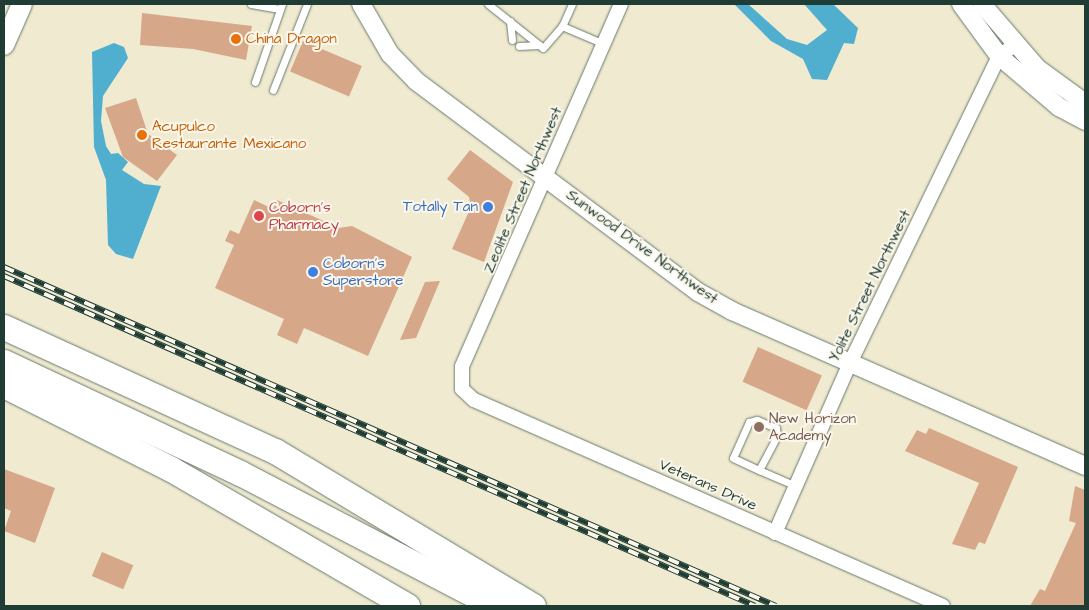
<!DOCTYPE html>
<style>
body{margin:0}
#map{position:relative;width:1089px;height:610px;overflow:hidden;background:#efead0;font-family:"Architects Daughter",sans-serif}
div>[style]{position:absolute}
.water>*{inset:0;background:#50aecf}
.building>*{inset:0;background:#d7a78a;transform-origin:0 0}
.roads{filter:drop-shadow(0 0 1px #687a6b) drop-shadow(0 0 1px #687a6b)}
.service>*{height:7px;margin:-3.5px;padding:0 3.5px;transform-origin:3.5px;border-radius:3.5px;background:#fff}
.minor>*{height:14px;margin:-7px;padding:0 7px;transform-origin:7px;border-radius:7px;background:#fff}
.tertiary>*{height:18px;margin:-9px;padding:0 9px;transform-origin:9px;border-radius:9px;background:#fff}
.secondary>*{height:20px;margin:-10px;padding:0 10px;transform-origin:10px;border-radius:10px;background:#fff}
.motorway>*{height:25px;margin:-12.5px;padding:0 12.5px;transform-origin:12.5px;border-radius:12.5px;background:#fff}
.rail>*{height:5.5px;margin-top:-2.75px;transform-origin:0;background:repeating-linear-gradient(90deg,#fbf7ec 0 11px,#1f3d34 0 22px);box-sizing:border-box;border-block:1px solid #1f3d34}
.dots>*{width:14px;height:14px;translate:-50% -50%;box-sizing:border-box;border:2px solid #fbf7ec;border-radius:50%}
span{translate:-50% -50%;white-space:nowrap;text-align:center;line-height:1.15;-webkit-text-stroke:4px #fbf7ec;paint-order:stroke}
.food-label{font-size:15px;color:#c56008}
.left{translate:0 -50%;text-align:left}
.street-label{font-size:15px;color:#1f3d34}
.health-label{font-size:15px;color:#be3a42}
.shop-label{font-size:15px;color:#366cbe}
.right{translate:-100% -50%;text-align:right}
.education-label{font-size:15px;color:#785e54}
.frame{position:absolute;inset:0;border:5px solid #1f3d34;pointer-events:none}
</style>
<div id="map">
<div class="water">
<i style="clip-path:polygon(734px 4px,748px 4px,787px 39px,807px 45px,827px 30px,804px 4px,833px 4px,858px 28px,854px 44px,844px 43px,827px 80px,812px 79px,803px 59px,771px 41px)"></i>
<i style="clip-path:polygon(114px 43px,124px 47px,128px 58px,103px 96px,101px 121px,106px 146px,111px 154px,118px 153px,128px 162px,122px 170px,144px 184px,161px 186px,133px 259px,116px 254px,108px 245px,106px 180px,94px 147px,92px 52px)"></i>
</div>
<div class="building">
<i style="clip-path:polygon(142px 13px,252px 26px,246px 60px,193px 49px,140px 45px)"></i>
<i style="left:303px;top:41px;width:64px;height:33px;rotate:23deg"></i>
<i style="clip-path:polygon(136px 98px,148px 134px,177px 155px,157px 181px,123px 157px,105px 108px)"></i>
<i style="clip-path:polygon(470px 150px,513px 182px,484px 262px,452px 249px,471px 207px,469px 197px,447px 179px)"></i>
<i style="clip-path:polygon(254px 200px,273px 209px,277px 200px,339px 228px,352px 226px,412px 257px,368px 356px,304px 328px,297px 344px,277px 335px,284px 319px,215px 288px,234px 245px,225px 241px,230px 230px,239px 234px)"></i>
<i style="clip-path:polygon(440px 281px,416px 338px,400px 340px,425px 282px)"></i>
<i style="left:758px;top:347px;width:70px;height:38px;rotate:24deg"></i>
<i style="clip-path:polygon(929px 428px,1018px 467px,985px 544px,979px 542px,975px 550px,952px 544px,979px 483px,905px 451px,917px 430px,926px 434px)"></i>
<i style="clip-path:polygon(4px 469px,55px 488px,35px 543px,4px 531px,11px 511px,4px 508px)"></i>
<i style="clip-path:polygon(1075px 486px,1085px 490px,1085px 606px,1030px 606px,1040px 589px,1045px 591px,1076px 523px,1069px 521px)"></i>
<i style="left:102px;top:552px;width:34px;height:26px;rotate:23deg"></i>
</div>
<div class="roads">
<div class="service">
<i style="left:251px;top:4px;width:29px;rotate:10deg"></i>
<i style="left:488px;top:4px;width:70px;rotate:38.7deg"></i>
<i style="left:543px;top:48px;width:29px;rotate:-49deg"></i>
<i style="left:572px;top:4px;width:24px;rotate:114deg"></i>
<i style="left:562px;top:26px;width:46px;rotate:23.2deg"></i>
<i style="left:510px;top:21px;width:19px;rotate:84deg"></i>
<i style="left:519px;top:46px;width:20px;rotate:-3deg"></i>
<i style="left:255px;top:82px;width:83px;rotate:-70.9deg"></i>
<i style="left:273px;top:90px;width:92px;rotate:-68.4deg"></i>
<i style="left:759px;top:470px;width:38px;rotate:-62deg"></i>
<i style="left:777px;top:436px;width:8px;rotate:-97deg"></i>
<i style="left:776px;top:428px;width:21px;rotate:-157deg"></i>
<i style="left:757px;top:420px;width:8px;rotate:166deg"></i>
<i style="left:749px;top:422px;width:39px;rotate:114deg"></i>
<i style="left:733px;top:458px;width:29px;rotate:25deg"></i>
<i style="left:759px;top:470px;width:40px;rotate:23.4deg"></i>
</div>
<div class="minor">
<i style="left:621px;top:4px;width:396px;rotate:113.7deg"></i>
<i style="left:462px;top:367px;width:22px;rotate:90deg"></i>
<i style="left:462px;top:389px;width:16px;rotate:43deg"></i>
<i style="left:474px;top:400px;width:512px;rotate:23.71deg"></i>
<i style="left:775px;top:533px;width:188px;rotate:-66.2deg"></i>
<i style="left:851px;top:361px;width:339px;rotate:-64.1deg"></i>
<i style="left:999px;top:56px;width:21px;rotate:-35deg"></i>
</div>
<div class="tertiary">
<i style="left:361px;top:4px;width:58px;rotate:59.9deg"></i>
<i style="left:390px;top:54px;width:37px;rotate:46deg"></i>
<i style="left:416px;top:81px;width:352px;rotate:36.8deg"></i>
<i style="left:698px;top:292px;width:39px;rotate:29deg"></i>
<i style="left:732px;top:311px;width:386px;rotate:23.7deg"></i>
<i style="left:961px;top:4px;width:64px;rotate:53.8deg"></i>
<i style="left:999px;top:56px;width:79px;rotate:40.4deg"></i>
<i style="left:1059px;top:107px;width:30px;rotate:28deg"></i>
<i style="left:982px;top:4px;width:84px;rotate:49.3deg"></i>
<i style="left:1037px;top:68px;width:59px;rotate:36.1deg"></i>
</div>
<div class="secondary">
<i style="left:4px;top:45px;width:45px;rotate:-66.3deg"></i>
</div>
<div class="motorway">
<i style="left:4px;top:327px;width:298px;rotate:24.6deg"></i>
<i style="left:275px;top:451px;width:301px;rotate:31deg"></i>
<i style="left:4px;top:362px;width:261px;rotate:25.2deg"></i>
<i style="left:240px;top:473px;width:288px;rotate:27.5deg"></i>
<i style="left:4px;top:385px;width:187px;rotate:26.7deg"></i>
<i style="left:171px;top:469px;width:273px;rotate:30.1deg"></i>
</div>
</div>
<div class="rail">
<i style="left:4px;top:267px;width:843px;rotate:23.71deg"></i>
<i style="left:4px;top:276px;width:820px;rotate:23.72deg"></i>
</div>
<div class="dots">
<i style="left:236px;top:39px;background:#e8710a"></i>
<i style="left:142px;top:135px;background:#e8710a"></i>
<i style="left:488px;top:207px;background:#3f7fe0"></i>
<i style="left:259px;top:216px;background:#e0444e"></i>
<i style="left:313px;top:272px;background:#3f7fe0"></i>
<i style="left:759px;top:427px;background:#8d6e63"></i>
</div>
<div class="food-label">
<span class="left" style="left:246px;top:39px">China Dragon</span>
<span class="left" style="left:152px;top:135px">Acupulco<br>Restaurante Mexicano</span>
</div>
<div class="street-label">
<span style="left:523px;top:190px;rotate:-67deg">Zeolite Street Northwest</span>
<span style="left:642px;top:247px;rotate:36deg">Sunwood Drive Northwest</span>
<span style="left:870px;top:286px;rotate:-64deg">Yolite Street Northwest</span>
<span style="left:708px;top:485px;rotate:24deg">Veterans Drive</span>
</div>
<div class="health-label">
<span class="left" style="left:269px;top:216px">Coborn's<br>Pharmacy</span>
</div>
<div class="shop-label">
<span class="right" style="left:478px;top:207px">Totally Tan</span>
<span class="left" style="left:323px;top:272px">Coborn's<br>Superstore</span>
</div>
<div class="education-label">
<span class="left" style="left:769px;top:427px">New Horizon<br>Academy</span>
</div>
<div class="frame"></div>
</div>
